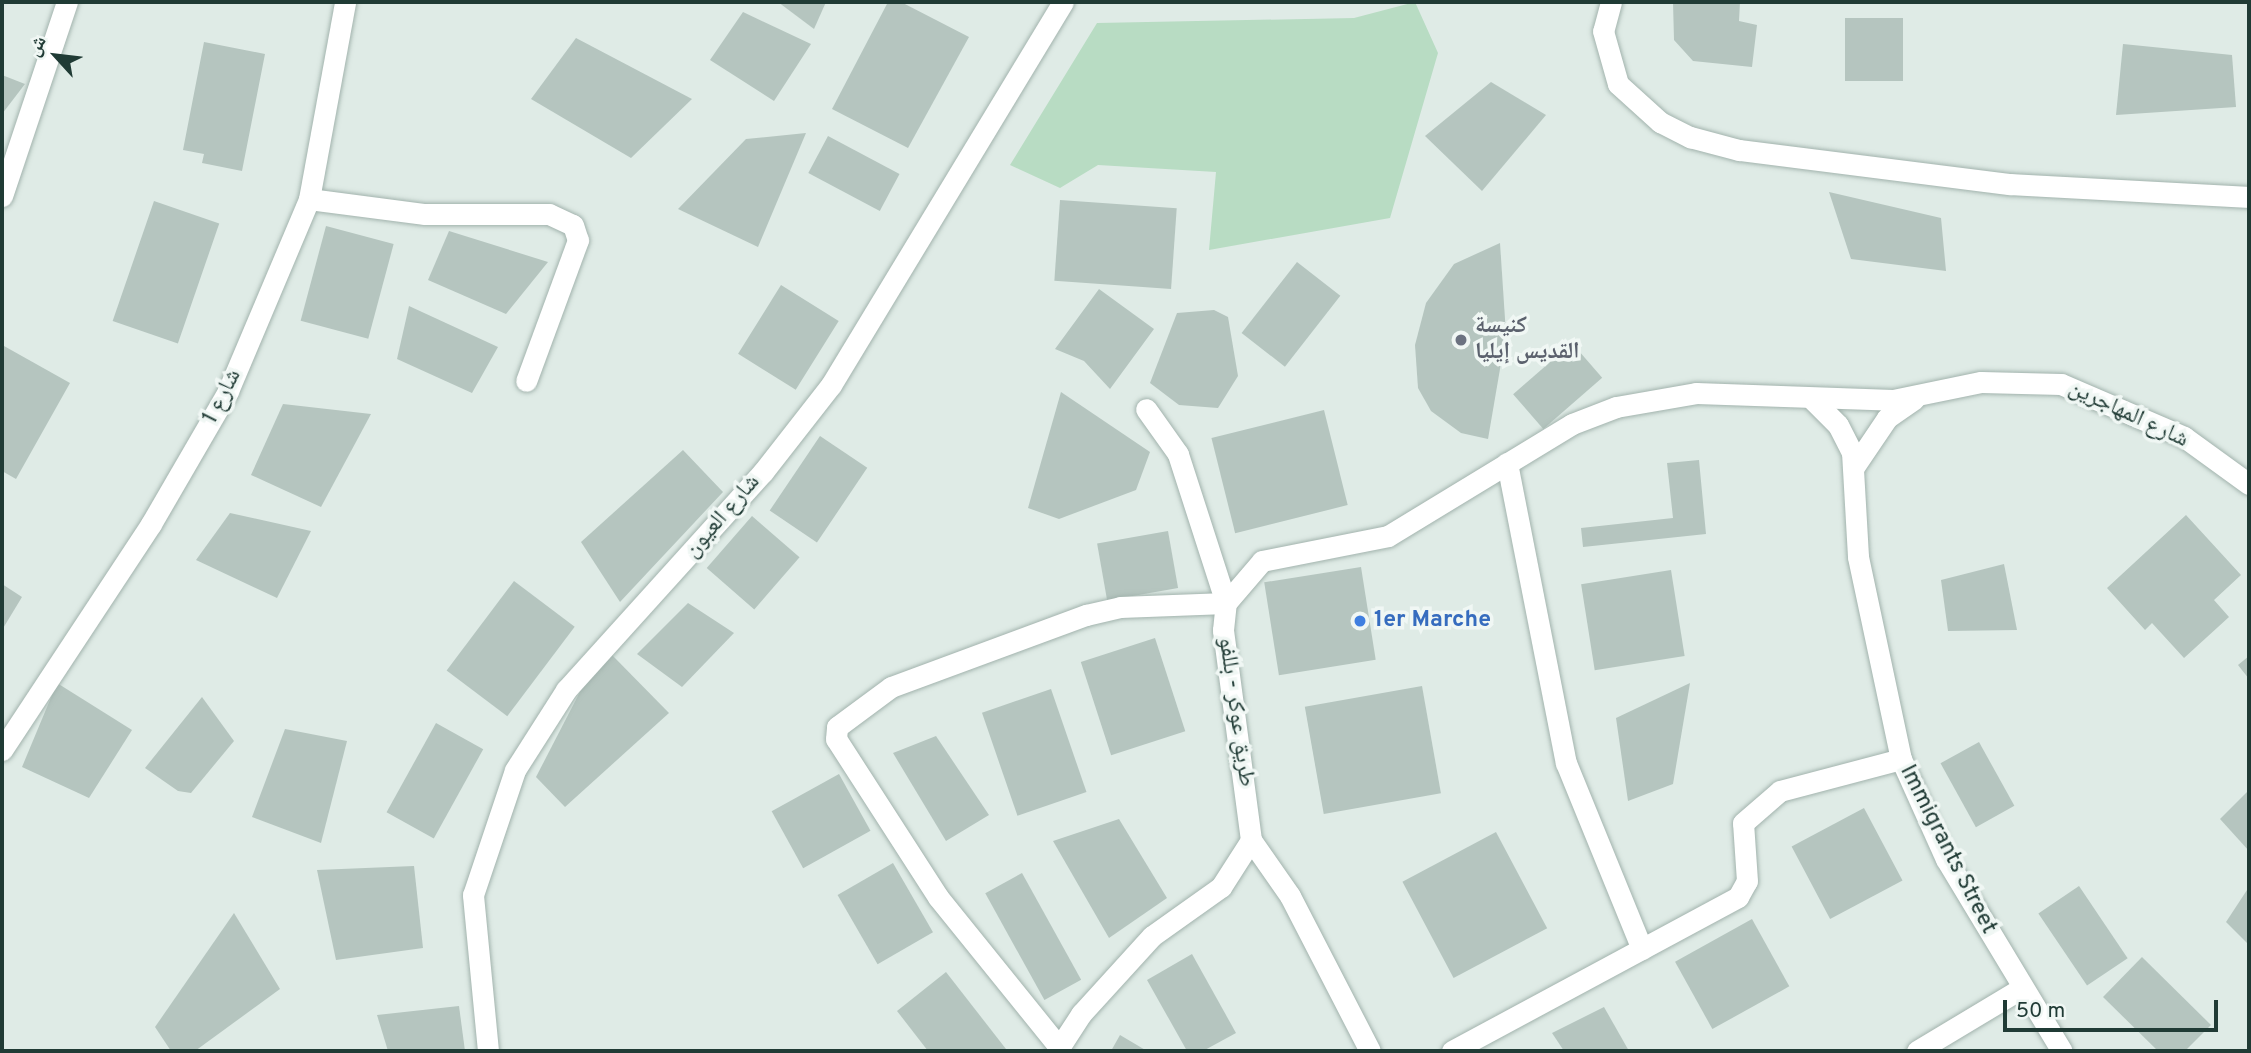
<!DOCTYPE html>
<meta charset="utf-8">
<style>
body{margin:0}
#map{position:relative;width:2251px;height:1053px;overflow:hidden;background:#dfebe6;font-family:Overpass,"Noto Naskh Arabic",sans-serif}
div>[style]{position:absolute}
.green>*{inset:0;background:#b8dcc3}
.building>*{inset:0;background:#b5c5bf;transform-origin:0 0}
.roads{filter:drop-shadow(0 0 2px #a2b3ad) drop-shadow(0 0 2px #a2b3ad)}
.minor>*{height:21px;margin:-10.5px;padding:0 10.5px;transform-origin:10.5px;border-radius:10.5px;background:#fff}
.dots>*{width:19px;height:19px;translate:-50% -50%;box-sizing:border-box;border:4px solid #f0f7f4;border-radius:50%}
span{translate:-50% -50%;white-space:nowrap;text-align:center;line-height:1.15;-webkit-text-stroke:7px #f0f7f4;paint-order:stroke}
.worship-label{font-size:23px;color:#5b616d;font-weight:700}
.left{translate:0 -50%;text-align:left}
.street-label{font-size:23px;color:#203b35}
.shop-label{font-size:23px;color:#366cbe;font-weight:700}
.frame{position:absolute;inset:0;border:4px solid #203b35;pointer-events:none}
.north{position:absolute;left:21px;top:21px;width:70px;height:70px;-webkit-text-stroke:5px #f0f7f4;paint-order:stroke;rotate:297deg;font-size:19px;font-weight:700;line-height:28px;text-align:center;color:#203b35}
.north::after{content:'';display:block;margin:auto;width:24px;height:32px;background:#203b35;clip-path:polygon(50% 0,100% 100%,50% 72%,0 100%)}
.scale{position:absolute;left:2003px;top:1000px;width:215px;height:32px;box-sizing:border-box;border:4px solid #203b35;border-top:0;padding-left:9px;font-size:21px;line-height:24px;white-space:nowrap;color:#203b35;-webkit-text-stroke:5px #f0f7f4;paint-order:stroke}
</style>
<div id="map">
<div class="green">
<i style="clip-path:polygon(1415px 2px,1438px 53px,1390px 218px,1209px 250px,1216px 172px,1098px 165px,1060px 188px,1010px 165px,1097px 23px,1354px 18px)"></i>
</div>
<div class="building">
<i style="clip-path:polygon(778px 2px,826px 2px,814px 29px)"></i>
<i style="clip-path:polygon(888px 2px,901px 2px,969px 37px,908px 148px,832px 109px)"></i>
<i style="clip-path:polygon(1673px 2px,1740px 2px,1739px 21px,1757px 25px,1752px 67px,1693px 61px,1674px 40px)"></i>
<i style="clip-path:polygon(743px 12px,811px 44px,774px 101px,710px 60px)"></i>
<i style="left:1845px;top:18px;width:58px;height:63px"></i>
<i style="clip-path:polygon(576px 38px,692px 99px,631px 158px,531px 99px)"></i>
<i style="clip-path:polygon(204px 42px,265px 54px,242px 171px,202px 163px,204px 154px,183px 150px)"></i>
<i style="clip-path:polygon(2123px 44px,2232px 55px,2236px 107px,2116px 115px)"></i>
<i style="clip-path:polygon(2px 75px,25px 84px,2px 114px)"></i>
<i style="clip-path:polygon(1491px 82px,1546px 115px,1482px 191px,1425px 136px)"></i>
<i style="clip-path:polygon(806px 133px,758px 247px,678px 209px,746px 139px)"></i>
<i style="left:828px;top:136px;width:81px;height:42px;rotate:28deg"></i>
<i style="clip-path:polygon(1829px 192px,1941px 218px,1946px 271px,1851px 259px)"></i>
<i style="left:1060px;top:200px;width:117px;height:81px;rotate:4deg"></i>
<i style="left:154px;top:201px;width:69px;height:127px;rotate:19deg"></i>
<i style="left:326px;top:226px;width:70px;height:98px;rotate:15deg"></i>
<i style="clip-path:polygon(449px 231px,548px 262px,506px 314px,428px 280px)"></i>
<i style="clip-path:polygon(1500px 243px,1506px 334px,1488px 439px,1461px 433px,1431px 411px,1418px 388px,1415px 345px,1426px 303px,1454px 264px)"></i>
<i style="left:1297px;top:262px;width:55px;height:90px;rotate:38deg"></i>
<i style="left:781px;top:285px;width:68px;height:81px;rotate:32deg"></i>
<i style="clip-path:polygon(1099px 289px,1154px 329px,1110px 389px,1084px 361px,1055px 349px)"></i>
<i style="clip-path:polygon(409px 306px,498px 347px,472px 393px,397px 359px)"></i>
<i style="clip-path:polygon(1214px 310px,1228px 317px,1238px 376px,1218px 408px,1179px 405px,1150px 383px,1177px 313px)"></i>
<i style="left:1572px;top:343px;width:46px;height:78px;rotate:49deg"></i>
<i style="clip-path:polygon(4px 346px,70px 383px,16px 479px,2px 471px)"></i>
<i style="clip-path:polygon(1061px 392px,1150px 452px,1136px 490px,1059px 519px,1028px 508px)"></i>
<i style="clip-path:polygon(283px 404px,371px 414px,321px 507px,251px 475px)"></i>
<i style="left:1324px;top:410px;width:98px;height:116px;rotate:76deg"></i>
<i style="left:820px;top:436px;width:57px;height:90px;rotate:34deg"></i>
<i style="clip-path:polygon(683px 450px,723px 492px,620px 602px,581px 542px)"></i>
<i style="clip-path:polygon(1699px 460px,1706px 534px,1583px 547px,1581px 528px,1673px 518px,1667px 463px)"></i>
<i style="clip-path:polygon(230px 513px,311px 531px,277px 598px,196px 560px)"></i>
<i style="clip-path:polygon(2186px 515px,2241px 575px,2214px 600px,2229px 617px,2184px 658px,2152px 623px,2145px 630px,2107px 588px)"></i>
<i style="left:752px;top:516px;width:63px;height:69px;rotate:41deg"></i>
<i style="left:1168px;top:531px;width:58px;height:72px;rotate:80deg"></i>
<i style="clip-path:polygon(2004px 564px,2017px 630px,1948px 631px,1941px 580px)"></i>
<i style="left:1361px;top:567px;width:94px;height:98px;rotate:81deg"></i>
<i style="left:1671px;top:570px;width:87px;height:91px;rotate:81deg"></i>
<i style="left:514px;top:581px;width:76px;height:112px;rotate:37deg"></i>
<i style="clip-path:polygon(2px 584px,22px 597px,2px 630px)"></i>
<i style="clip-path:polygon(688px 603px,734px 633px,682px 687px,637px 654px)"></i>
<i style="left:1155px;top:638px;width:98px;height:78px;rotate:72deg"></i>
<i style="clip-path:polygon(612px 655px,669px 713px,565px 807px,536px 777px,584px 684px)"></i>
<i style="clip-path:polygon(2249px 656px,2249px 679px,2238px 665px)"></i>
<i style="clip-path:polygon(57px 683px,132px 730px,89px 798px,22px 767px)"></i>
<i style="clip-path:polygon(1690px 683px,1673px 784px,1628px 801px,1616px 718px)"></i>
<i style="left:1422px;top:686px;width:109px;height:119px;rotate:80deg"></i>
<i style="left:1051px;top:689px;width:109px;height:73px;rotate:71deg"></i>
<i style="clip-path:polygon(202px 697px,234px 741px,191px 793px,178px 791px,145px 768px)"></i>
<i style="left:436px;top:723px;width:54px;height:102px;rotate:29deg"></i>
<i style="clip-path:polygon(285px 729px,347px 741px,321px 843px,252px 817px)"></i>
<i style="clip-path:polygon(936px 736px,989px 815px,946px 841px,893px 753px)"></i>
<i style="left:1979px;top:742px;width:73px;height:44px;rotate:61deg"></i>
<i style="left:839px;top:774px;width:65px;height:77px;rotate:61deg"></i>
<i style="clip-path:polygon(2249px 790px,2249px 851px,2220px 819px)"></i>
<i style="left:1864px;top:808px;width:82px;height:82px;rotate:62deg"></i>
<i style="clip-path:polygon(1119px 819px,1167px 898px,1109px 938px,1053px 841px)"></i>
<i style="left:1496px;top:832px;width:109px;height:106px;rotate:62deg"></i>
<i style="left:893px;top:863px;width:80px;height:64px;rotate:60deg"></i>
<i style="clip-path:polygon(414px 866px,423px 948px,336px 960px,317px 870px)"></i>
<i style="left:1022px;top:873px;width:122px;height:42px;rotate:61deg"></i>
<i style="left:2079px;top:886px;width:87px;height:49px;rotate:56deg"></i>
<i style="clip-path:polygon(2249px 887px,2249px 945px,2226px 922px)"></i>
<i style="clip-path:polygon(234px 913px,280px 989px,195px 1051px,171px 1051px,155px 1027px)"></i>
<i style="left:1752px;top:919px;width:77px;height:88px;rotate:61deg"></i>
<i style="clip-path:polygon(1192px 954px,1236px 1033px,1203px 1051px,1187px 1051px,1147px 980px)"></i>
<i style="clip-path:polygon(2142px 957px,2211px 1025px,2185px 1051px,2158px 1051px,2103px 997px)"></i>
<i style="clip-path:polygon(946px 972px,1006px 1049px,1003px 1051px,928px 1051px,897px 1011px)"></i>
<i style="clip-path:polygon(459px 1006px,465px 1051px,388px 1051px,377px 1015px)"></i>
<i style="clip-path:polygon(1604px 1007px,1629px 1051px,1564px 1051px,1552px 1033px)"></i>
<i style="clip-path:polygon(1120px 1035px,1147px 1051px,1111px 1051px)"></i>
</div>
<div class="roads">
<div class="minor">
<i style="left:1611px;top:2px;width:30px;rotate:105deg"></i>
<i style="left:1603px;top:31px;width:55px;rotate:74.2deg"></i>
<i style="left:1618px;top:84px;width:57px;rotate:42.1deg"></i>
<i style="left:1660px;top:122px;width:34px;rotate:27deg"></i>
<i style="left:1690px;top:137px;width:51px;rotate:14.9deg"></i>
<i style="left:1739px;top:150px;width:273px;rotate:7.2deg"></i>
<i style="left:2010px;top:184px;width:239px;rotate:3.1deg"></i>
<i style="left:2px;top:196px;width:205px;rotate:-71.5deg"></i>
<i style="left:309px;top:199px;width:117px;rotate:7.4deg"></i>
<i style="left:425px;top:214px;width:124px"></i>
<i style="left:549px;top:214px;width:26px;rotate:25deg"></i>
<i style="left:573px;top:225px;width:16px;rotate:72deg"></i>
<i style="left:578px;top:240px;width:150px;rotate:110.2deg"></i>
<i style="left:1813px;top:400px;width:35px;rotate:45deg"></i>
<i style="left:1838px;top:425px;width:30px;rotate:63deg"></i>
<i style="left:1852px;top:452px;width:105px;rotate:86.7deg"></i>
<i style="left:1858px;top:557px;width:207px;rotate:78deg"></i>
<i style="left:1901px;top:759px;width:110px;rotate:65.8deg"></i>
<i style="left:1946px;top:859px;width:224px;rotate:58.9deg"></i>
<i style="left:1507px;top:463px;width:306px;rotate:78.9deg"></i>
<i style="left:1566px;top:763px;width:201px;rotate:67.8deg"></i>
<i style="left:1854px;top:467px;width:59px;rotate:-56deg"></i>
<i style="left:1887px;top:418px;width:33px;rotate:-35deg"></i>
<i style="left:2px;top:750px;width:271px;rotate:-56.6deg"></i>
<i style="left:151px;top:524px;width:154px;rotate:-59.9deg"></i>
<i style="left:228px;top:391px;width:208px;rotate:-67.1deg"></i>
<i style="left:309px;top:199px;width:200px;rotate:-79.6deg"></i>
<i style="left:1251px;top:840px;width:68px;rotate:55.1deg"></i>
<i style="left:1290px;top:896px;width:174px;rotate:62.7deg"></i>
<i style="left:1059px;top:1047px;width:193px;rotate:-128.9deg"></i>
<i style="left:938px;top:897px;width:188px;rotate:-122.8deg"></i>
<i style="left:836px;top:739px;width:12px;rotate:-85deg"></i>
<i style="left:837px;top:727px;width:67px;rotate:-36.5deg"></i>
<i style="left:891px;top:687px;width:208px;rotate:-20.3deg"></i>
<i style="left:1086px;top:615px;width:35px;rotate:-13deg"></i>
<i style="left:1120px;top:607px;width:106px;rotate:-2.2deg"></i>
<i style="left:1226px;top:603px;width:157px;rotate:-107.9deg"></i>
<i style="left:1178px;top:454px;width:55px;rotate:-125.4deg"></i>
<i style="left:488px;top:1051px;width:157px;rotate:-95.5deg"></i>
<i style="left:473px;top:895px;width:132px;rotate:-71.4deg"></i>
<i style="left:515px;top:770px;width:95px;rotate:-57.5deg"></i>
<i style="left:566px;top:690px;width:294px;rotate:-47.9deg"></i>
<i style="left:763px;top:472px;width:110px;rotate:-52deg"></i>
<i style="left:831px;top:385px;width:448px;rotate:-58.8deg"></i>
<i style="left:1057px;top:1051px;width:44px;rotate:-57deg"></i>
<i style="left:1081px;top:1014px;width:105px;rotate:-47.7deg"></i>
<i style="left:1152px;top:936px;width:85px;rotate:-35.4deg"></i>
<i style="left:1221px;top:887px;width:56px;rotate:-57.4deg"></i>
<i style="left:1251px;top:840px;width:212px;rotate:-97.6deg"></i>
<i style="left:1223px;top:630px;width:27px;rotate:-84deg"></i>
<i style="left:1226px;top:603px;width:55px;rotate:-49.4deg"></i>
<i style="left:1262px;top:561px;width:128px;rotate:-11.2deg"></i>
<i style="left:1388px;top:536px;width:215px;rotate:-31.3deg"></i>
<i style="left:1572px;top:424px;width:47px;rotate:-21.1deg"></i>
<i style="left:1616px;top:407px;width:81px;rotate:-9.9deg"></i>
<i style="left:1696px;top:393px;width:197px;rotate:2deg"></i>
<i style="left:1893px;top:400px;width:90px;rotate:-11.6deg"></i>
<i style="left:1981px;top:382px;width:80px;rotate:1.4deg"></i>
<i style="left:2061px;top:384px;width:134px;rotate:23.3deg"></i>
<i style="left:2184px;top:437px;width:80px;rotate:35.9deg"></i>
<i style="left:1452px;top:1051px;width:325px;rotate:-28.3deg"></i>
<i style="left:1738px;top:897px;width:18px;rotate:-61deg"></i>
<i style="left:1747px;top:881px;width:58px;rotate:-93.9deg"></i>
<i style="left:1743px;top:823px;width:49px;rotate:-40.9deg"></i>
<i style="left:1780px;top:791px;width:125px;rotate:-14.8deg"></i>
<i style="left:1917px;top:1051px;width:120px;rotate:-31deg"></i>
</div>
</div>
<div class="dots">
<i style="left:1461px;top:340px;background:#6b7280"></i>
<i style="left:1360px;top:621px;background:#3f7fe0"></i>
</div>
<div class="worship-label">
<span class="left" style="left:1475px;top:340px">كنيسة<br>القديس إيليا</span>
</div>
<div class="street-label">
<span style="left:223px;top:397px;rotate:-63deg">شارع 1</span>
<span style="left:2128px;top:415px;rotate:25deg">شارع المهاجرين</span>
<span style="left:723px;top:517px;rotate:-49deg">شارع العيون</span>
<span style="left:1235px;top:712px;rotate:82deg">طريق عوكر - بللفو</span>
<span style="left:1947px;top:850px;rotate:63deg">Immigrants Street</span>
</div>
<div class="shop-label">
<span class="left" style="left:1374px;top:621px">1er Marche</span>
</div>
<div class="frame"></div>
<div class="north">ش</div>
<div class="scale">50 m</div>
</div>
